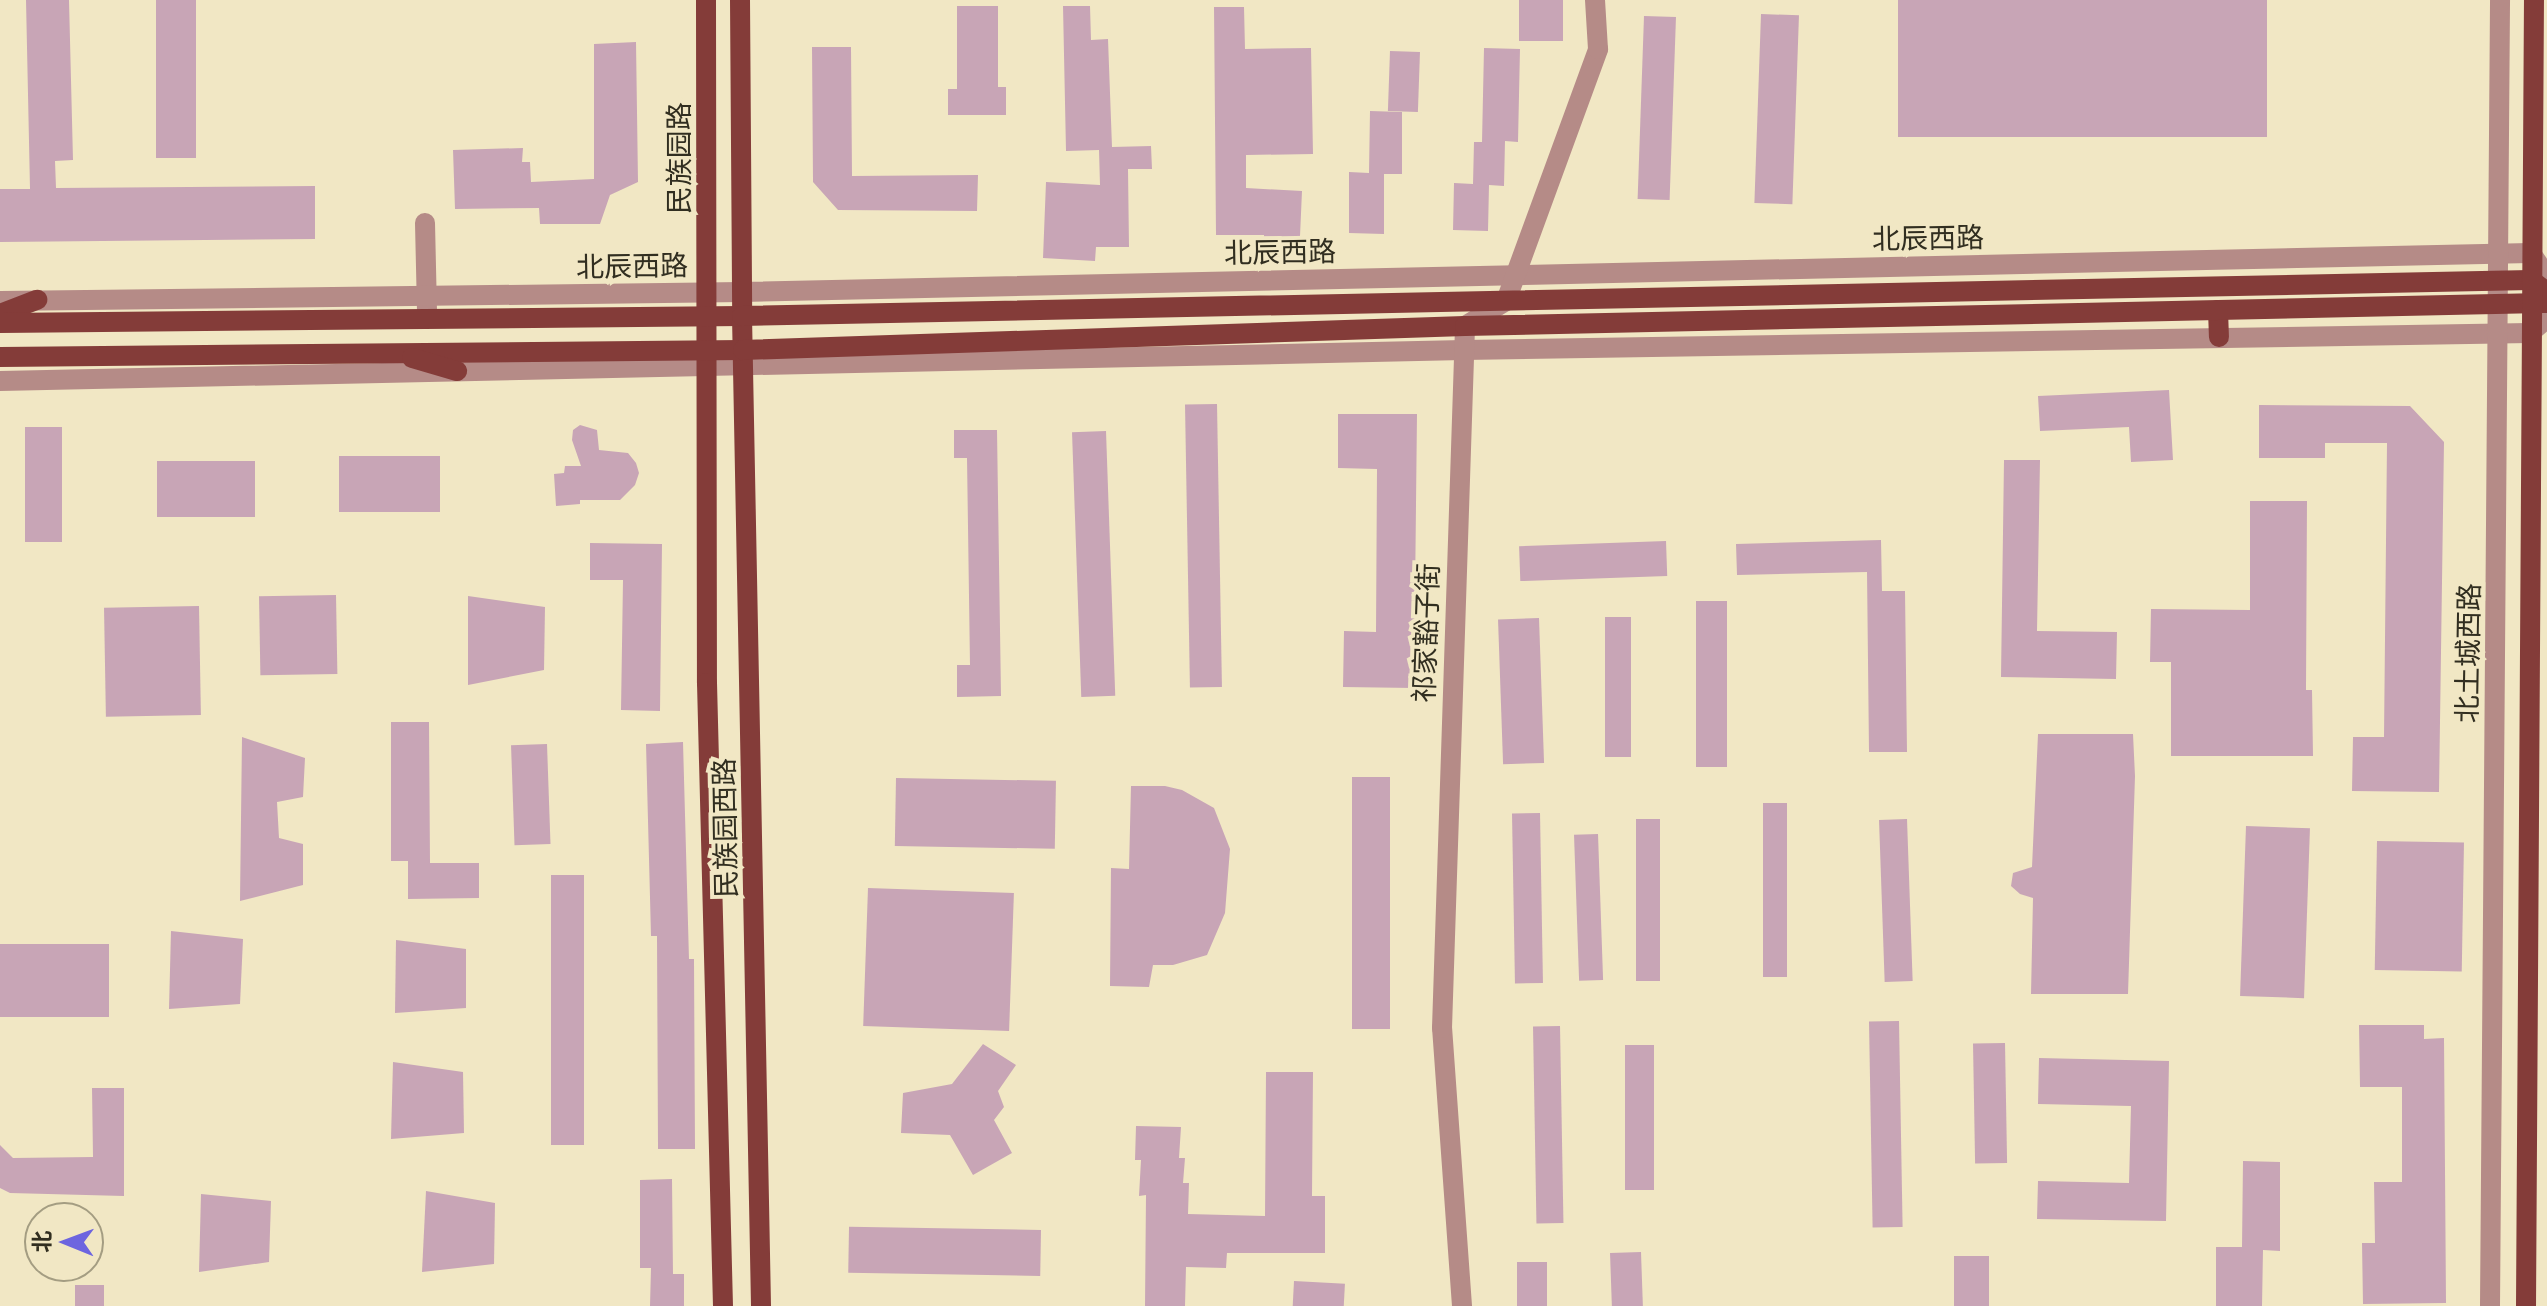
<!DOCTYPE html>
<meta charset="utf-8">
<style>
body{margin:0}
#map{position:relative;width:2547px;height:1306px;overflow:hidden;background:#f1e7c4;font-family:Mulish,"Noto Sans SC",sans-serif}
div>[style]{position:absolute}
.building>*{inset:0;background:#c8a5b6;transform-origin:0 0}
.minor>*{height:20px;margin:-10px;padding:0 10px;transform-origin:10px;border-radius:10px;background:#b58b87}
.major>*{height:20px;margin:-10px;padding:0 10px;transform-origin:10px;border-radius:10px;background:#843c39}
span{translate:-50% -50%;white-space:nowrap;text-align:center;line-height:1.15;-webkit-text-stroke:8px #f1e7c4;paint-order:stroke}
.street-label{font-size:28px;color:#312e20}
.north{position:absolute;left:24px;top:1202px;width:80px;height:80px;box-sizing:border-box;background:#f1e7c4;border:2px solid #a49d82;border-radius:50%;rotate:271deg;font-size:22px;font-weight:700;line-height:32px;text-align:center;color:#312e20}
.north::after{content:'';display:block;margin:auto;width:28px;height:36px;background:#6d65df;clip-path:polygon(50% 0,100% 100%,50% 72%,0 100%)}
</style>
<div id="map">
<div class="building">
<i style="clip-path:polygon(26px 0,69px 0,73px 160px,55px 161px,56px 188px,315px 186px,315px 239px,0 242px,0 189px,30px 189px)"></i>
<i style="left:156px;top:0;width:40px;height:158px"></i>
<i style="left:1519px;top:0;width:44px;height:41px"></i>
<i style="left:1898px;top:0;width:369px;height:137px"></i>
<i style="clip-path:polygon(957px 6px,998px 6px,998px 87px,1006px 87px,1006px 115px,948px 115px,948px 89px,957px 89px)"></i>
<i style="clip-path:polygon(1063px 6px,1090px 6px,1091px 40px,1108px 39px,1112px 147px,1151px 146px,1152px 169px,1128px 169px,1129px 247px,1096px 247px,1095px 261px,1043px 258px,1046px 182px,1100px 185px,1099px 150px,1066px 151px)"></i>
<i style="clip-path:polygon(1214px 7px,1244px 7px,1245px 49px,1311px 48px,1313px 154px,1246px 155px,1246px 188px,1302px 191px,1299px 259px,1263px 258px,1264px 235px,1216px 235px)"></i>
<i style="left:1761px;top:14px;width:38px;height:189px;rotate:2deg"></i>
<i style="left:1644px;top:16px;width:32px;height:183px;rotate:2deg"></i>
<i style="clip-path:polygon(636px 42px,638px 182px,610px 195px,600px 224px,540px 224px,539px 208px,455px 209px,453px 150px,523px 148px,522px 162px,530px 162px,531px 182px,594px 179px,594px 44px)"></i>
<i style="clip-path:polygon(812px 47px,851px 47px,852px 176px,978px 175px,977px 211px,838px 210px,813px 182px)"></i>
<i style="clip-path:polygon(1484px 48px,1520px 49px,1518px 142px,1505px 141px,1504px 186px,1489px 185px,1488px 231px,1453px 230px,1454px 183px,1473px 184px,1474px 142px,1482px 142px)"></i>
<i style="left:1390px;top:51px;width:30px;height:60px;rotate:2deg"></i>
<i style="clip-path:polygon(1370px 111px,1402px 112px,1402px 174px,1384px 174px,1384px 234px,1349px 233px,1349px 172px,1369px 173px)"></i>
<i style="clip-path:polygon(2169px 390px,2173px 460px,2131px 462px,2129px 427px,2040px 431px,2038px 396px)"></i>
<i style="left:1217px;top:404px;width:283px;height:32px;rotate:89deg"></i>
<i style="clip-path:polygon(2259px 405px,2410px 406px,2444px 442px,2439px 792px,2352px 791px,2353px 737px,2384px 737px,2387px 443px,2325px 443px,2325px 458px,2259px 458px)"></i>
<i style="clip-path:polygon(1338px 414px,1417px 414px,1414px 688px,1343px 687px,1344px 631px,1376px 632px,1377px 469px,1338px 468px)"></i>
<i style="clip-path:polygon(580px 425px,597px 430px,599px 450px,628px 453px,636px 463px,639px 473px,635px 485px,620px 500px,580px 500px,580px 504px,556px 506px,554px 474px,564px 473px,565px 466px,581px 466px,572px 440px,573px 430px)"></i>
<i style="left:25px;top:427px;width:37px;height:115px"></i>
<i style="clip-path:polygon(954px 430px,997px 430px,1001px 696px,957px 697px,957px 665px,970px 665px,967px 458px,954px 458px)"></i>
<i style="left:1106px;top:431px;width:265px;height:34px;rotate:88deg"></i>
<i style="left:339px;top:456px;width:101px;height:56px"></i>
<i style="clip-path:polygon(2004px 460px,2040px 460px,2037px 631px,2117px 632px,2116px 679px,2001px 677px)"></i>
<i style="left:255px;top:461px;width:56px;height:98px;rotate:90deg"></i>
<i style="clip-path:polygon(2250px 501px,2307px 501px,2306px 690px,2312px 690px,2313px 756px,2171px 756px,2171px 662px,2150px 662px,2151px 609px,2250px 610px)"></i>
<i style="clip-path:polygon(1881px 540px,1882px 591px,1905px 591px,1907px 752px,1869px 752px,1867px 572px,1737px 575px,1736px 544px)"></i>
<i style="left:1666px;top:541px;width:35px;height:147px;rotate:88deg"></i>
<i style="clip-path:polygon(590px 543px,662px 544px,660px 711px,621px 710px,623px 580px,590px 580px)"></i>
<i style="left:336px;top:595px;width:79px;height:77px;rotate:89deg"></i>
<i style="clip-path:polygon(468px 596px,545px 607px,544px 670px,468px 685px)"></i>
<i style="left:1696px;top:601px;width:31px;height:166px"></i>
<i style="left:199px;top:606px;width:109px;height:95px;rotate:89deg"></i>
<i style="left:1605px;top:617px;width:26px;height:140px"></i>
<i style="left:1539px;top:618px;width:145px;height:41px;rotate:88deg"></i>
<i style="clip-path:polygon(391px 722px,429px 722px,430px 863px,479px 863px,479px 898px,408px 899px,408px 861px,391px 861px)"></i>
<i style="clip-path:polygon(2038px 734px,2133px 734px,2135px 776px,2128px 994px,2031px 994px,2033px 898px,2020px 894px,2011px 886px,2013px 873px,2032px 867px)"></i>
<i style="clip-path:polygon(242px 737px,305px 758px,303px 797px,277px 802px,279px 838px,303px 844px,303px 885px,240px 901px)"></i>
<i style="clip-path:polygon(683px 742px,689px 959px,694px 959px,695px 1149px,658px 1149px,657px 936px,651px 936px,646px 744px)"></i>
<i style="left:547px;top:744px;width:100px;height:36px;rotate:88deg"></i>
<i style="left:1352px;top:777px;width:38px;height:252px"></i>
<i style="left:896px;top:778px;width:160px;height:68px;rotate:1deg"></i>
<i style="clip-path:polygon(1131px 786px,1165px 786px,1182px 790px,1214px 808px,1230px 849px,1225px 913px,1207px 955px,1173px 965px,1153px 965px,1149px 987px,1110px 986px,1111px 868px,1129px 869px)"></i>
<i style="left:1763px;top:803px;width:24px;height:174px"></i>
<i style="left:1540px;top:813px;width:170px;height:28px;rotate:89deg"></i>
<i style="left:1636px;top:819px;width:24px;height:162px"></i>
<i style="left:1907px;top:819px;width:162px;height:28px;rotate:88deg"></i>
<i style="left:2246px;top:826px;width:64px;height:170px;rotate:2deg"></i>
<i style="left:1598px;top:834px;width:146px;height:24px;rotate:88deg"></i>
<i style="left:2377px;top:841px;width:87px;height:129px;rotate:1deg"></i>
<i style="left:551px;top:875px;width:33px;height:270px"></i>
<i style="left:868px;top:888px;width:146px;height:138px;rotate:2deg"></i>
<i style="clip-path:polygon(171px 931px,243px 939px,240px 1004px,169px 1009px)"></i>
<i style="clip-path:polygon(396px 940px,466px 949px,466px 1008px,395px 1013px)"></i>
<i style="left:0;top:944px;width:109px;height:73px"></i>
<i style="left:1899px;top:1021px;width:206px;height:30px;rotate:89deg"></i>
<i style="clip-path:polygon(2359px 1025px,2424px 1025px,2424px 1039px,2444px 1038px,2446px 1303px,2363px 1304px,2362px 1243px,2375px 1243px,2374px 1182px,2402px 1182px,2402px 1087px,2360px 1087px)"></i>
<i style="left:1560px;top:1026px;width:197px;height:27px;rotate:89deg"></i>
<i style="left:2005px;top:1043px;width:120px;height:32px;rotate:89deg"></i>
<i style="clip-path:polygon(983px 1044px,1016px 1065px,998px 1091px,1004px 1107px,994px 1120px,1012px 1153px,973px 1175px,950px 1135px,901px 1133px,903px 1093px,952px 1084px)"></i>
<i style="left:1625px;top:1045px;width:29px;height:145px"></i>
<i style="clip-path:polygon(2039px 1058px,2169px 1061px,2166px 1221px,2037px 1219px,2038px 1181px,2129px 1183px,2131px 1106px,2038px 1104px)"></i>
<i style="clip-path:polygon(393px 1062px,463px 1072px,464px 1133px,391px 1139px)"></i>
<i style="clip-path:polygon(1266px 1072px,1313px 1072px,1312px 1196px,1325px 1196px,1325px 1253px,1227px 1253px,1226px 1268px,1186px 1267px,1185px 1306px,1145px 1306px,1146px 1195px,1139px 1196px,1141px 1160px,1135px 1160px,1136px 1126px,1181px 1127px,1179px 1158px,1185px 1158px,1183px 1183px,1189px 1183px,1188px 1214px,1265px 1216px)"></i>
<i style="clip-path:polygon(92px 1088px,124px 1088px,124px 1196px,10px 1193px,0 1188px,0 1145px,13px 1158px,93px 1157px)"></i>
<i style="clip-path:polygon(2243px 1161px,2280px 1162px,2280px 1251px,2263px 1250px,2262px 1306px,2216px 1306px,2216px 1247px,2242px 1247px)"></i>
<i style="clip-path:polygon(672px 1179px,673px 1274px,684px 1274px,684px 1306px,650px 1306px,651px 1268px,640px 1268px,640px 1180px)"></i>
<i style="clip-path:polygon(426px 1191px,495px 1203px,494px 1264px,422px 1272px)"></i>
<i style="clip-path:polygon(201px 1194px,271px 1201px,269px 1262px,199px 1272px)"></i>
<i style="left:1041px;top:1230px;width:46px;height:192px;rotate:91deg"></i>
<i style="left:1641px;top:1252px;width:54px;height:31px;rotate:88deg"></i>
<i style="left:1954px;top:1256px;width:35px;height:50px"></i>
<i style="left:1547px;top:1262px;width:44px;height:30px;rotate:90deg"></i>
<i style="left:1294px;top:1281px;width:51px;height:25px;rotate:3deg"></i>
<i style="left:75px;top:1285px;width:29px;height:21px"></i>
</div>
<div class="minor">
<i style="left:425px;top:223px;width:87px;rotate:88.7deg"></i>
<i style="left:0;top:301px;width:742px;rotate:-0.69deg"></i>
<i style="left:742px;top:292px;width:1789px;rotate:-1.25deg"></i>
<i style="left:2531px;top:253px;width:29px;rotate:56deg"></i>
<i style="left:0;top:381px;width:1464px;rotate:-1.21deg"></i>
<i style="left:1464px;top:350px;width:1066px;rotate:-0.91deg"></i>
<i style="left:2530px;top:333px;width:23px;rotate:-41deg"></i>
<i style="left:1462px;top:1306px;width:279px;rotate:-94.1deg"></i>
<i style="left:1442px;top:1028px;width:702px;rotate:-88.12deg"></i>
<i style="left:1465px;top:326px;width:48px;rotate:-31.4deg"></i>
<i style="left:1506px;top:301px;width:268px;rotate:-69.9deg"></i>
<i style="left:1598px;top:49px;width:49px;rotate:-93.5deg"></i>
<i style="left:2490px;top:1306px;width:1306px;rotate:-89.56deg"></i>
</div>
<div class="major">
<i style="left:706px;top:0;width:683px;rotate:89.92deg"></i>
<i style="left:707px;top:683px;width:623px;rotate:88.53deg"></i>
<i style="left:740px;top:0;width:316px;rotate:89.6deg"></i>
<i style="left:742px;top:316px;width:990px;rotate:88.9deg"></i>
<i style="left:2218px;top:310px;width:27px;rotate:88deg"></i>
<i style="left:0;top:314px;width:40px;rotate:-21deg"></i>
<i style="left:0;top:323px;width:742px;rotate:-0.54deg"></i>
<i style="left:742px;top:316px;width:1789px;rotate:-1.15deg"></i>
<i style="left:2531px;top:280px;width:20px;rotate:37deg"></i>
<i style="left:0;top:357px;width:743px;rotate:-0.54deg"></i>
<i style="left:743px;top:350px;width:722px;rotate:-1.9deg"></i>
<i style="left:1465px;top:326px;width:1082px;rotate:-1.22deg"></i>
<i style="left:412px;top:358px;width:47px;rotate:16.1deg"></i>
<i style="left:2526px;top:1306px;width:1306px;rotate:-89.65deg"></i>
</div>
<div class="street-label">
<span style="left:679px;top:158px;rotate:-90deg">民族园路</span>
<span style="left:1928px;top:238px;rotate:-1deg">北辰西路</span>
<span style="left:1280px;top:252px;rotate:-1deg">北辰西路</span>
<span style="left:632px;top:266px;rotate:-1deg">北辰西路</span>
<span style="left:1426px;top:633px;rotate:-88deg">祁家豁子街</span>
<span style="left:2468px;top:653px;rotate:-89deg">北土城西路</span>
<span style="left:725px;top:828px;rotate:-91deg">民族园西路</span>
</div>
<div class="north">北</div>
</div>
